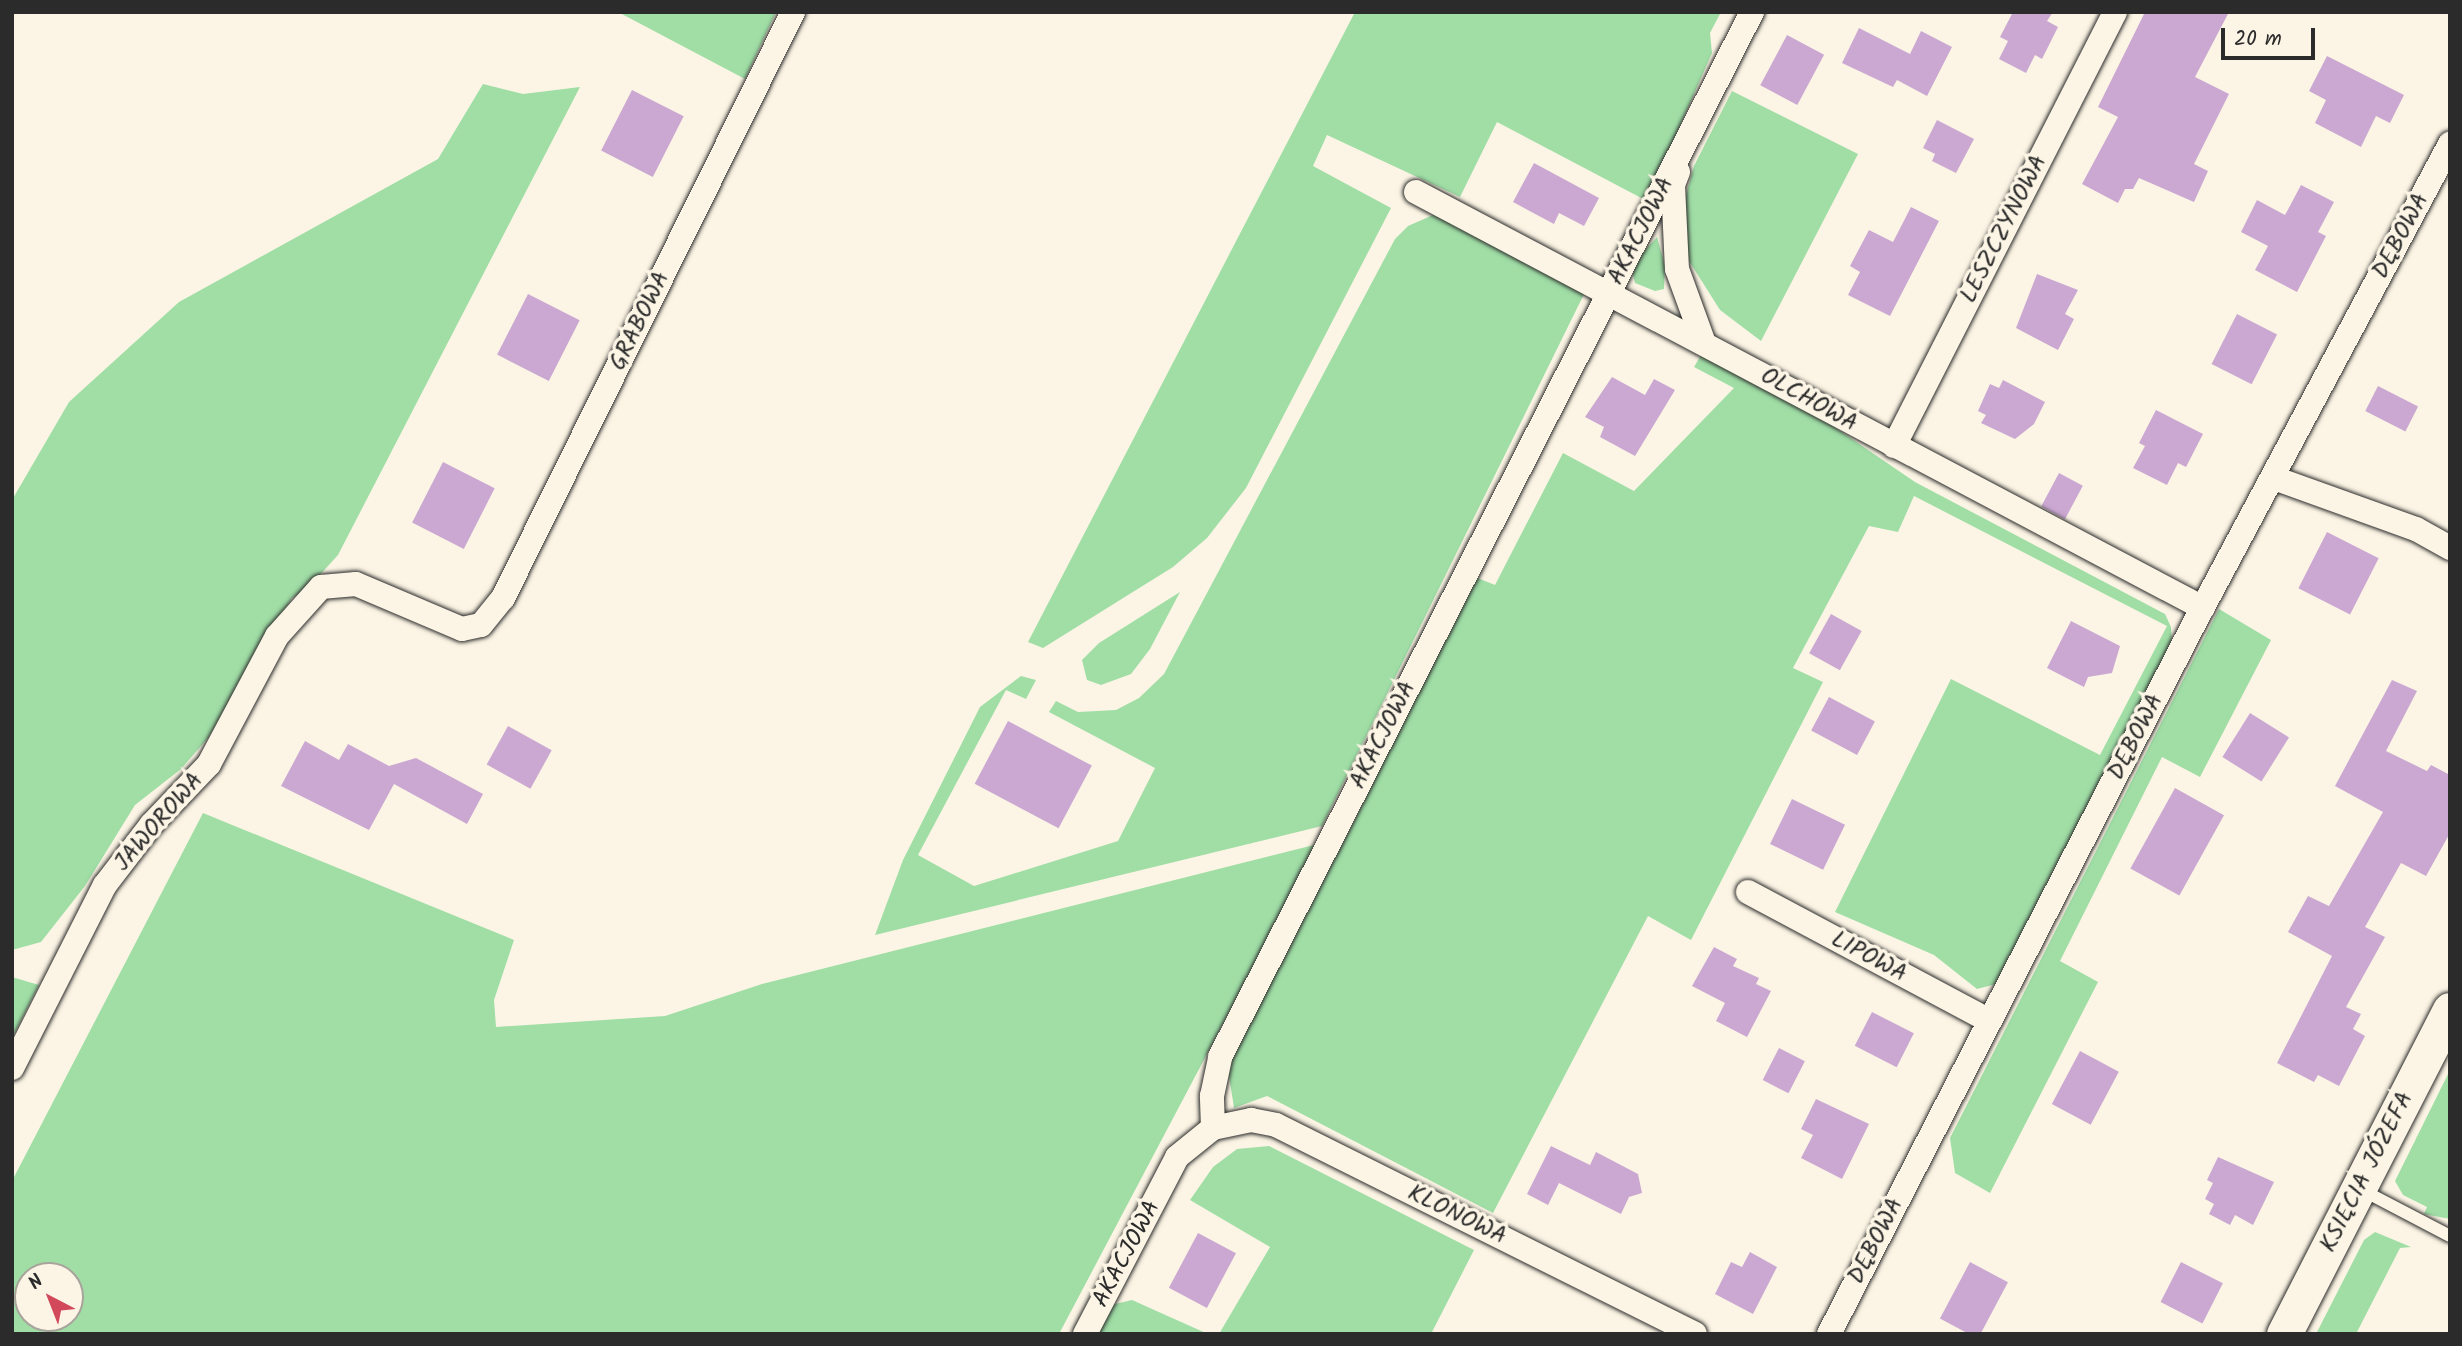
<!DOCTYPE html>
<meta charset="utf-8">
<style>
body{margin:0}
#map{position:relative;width:2462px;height:1346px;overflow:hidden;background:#fcf5e5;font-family:Kalam,sans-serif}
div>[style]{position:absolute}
.green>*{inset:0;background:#a0dea6}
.building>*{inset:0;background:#cba8d2;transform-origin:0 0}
.roads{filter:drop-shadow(0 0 2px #2b2b2b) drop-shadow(0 0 2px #2b2b2b)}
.lane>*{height:12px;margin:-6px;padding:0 6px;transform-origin:6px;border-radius:6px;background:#fcf5e5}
.street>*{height:24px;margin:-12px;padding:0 12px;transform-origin:12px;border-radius:12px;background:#fcf5e5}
.secondary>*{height:35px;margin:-17.5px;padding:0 17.5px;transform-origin:17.5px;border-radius:17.5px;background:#fcf5e5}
span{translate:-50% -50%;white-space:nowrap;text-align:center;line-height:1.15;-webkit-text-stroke:7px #fcf5e5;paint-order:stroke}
.street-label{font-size:24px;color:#2b2b2b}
.frame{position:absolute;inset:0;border:14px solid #2b2b2b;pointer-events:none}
.north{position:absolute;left:14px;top:1262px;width:70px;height:70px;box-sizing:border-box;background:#fcf5e5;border:2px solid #a8a49b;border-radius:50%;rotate:318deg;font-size:19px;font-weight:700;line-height:28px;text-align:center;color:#2b2b2b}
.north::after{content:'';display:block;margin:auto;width:24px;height:32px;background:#d1495b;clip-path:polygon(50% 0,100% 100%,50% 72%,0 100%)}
.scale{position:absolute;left:2221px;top:28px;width:94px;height:32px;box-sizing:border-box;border:4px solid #2b2b2b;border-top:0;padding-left:9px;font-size:21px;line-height:24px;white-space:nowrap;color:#2b2b2b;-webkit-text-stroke:5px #fcf5e5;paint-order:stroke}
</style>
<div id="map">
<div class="green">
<i style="clip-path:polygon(618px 12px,776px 12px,745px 79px)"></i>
<i style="clip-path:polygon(1355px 12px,1721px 12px,1710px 33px,1712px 53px,1647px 201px,1497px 122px,1460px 197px,1327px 135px,1313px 166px,1391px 208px,1246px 488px,1207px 538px,1173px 567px,1043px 648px,1028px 642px)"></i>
<i style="clip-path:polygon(483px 84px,523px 94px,580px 87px,338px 555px,307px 589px,292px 598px,208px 738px,181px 769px,135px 805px,85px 886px,41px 942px,12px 950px,12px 500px,69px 402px,179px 302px,438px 159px)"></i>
<i style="clip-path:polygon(1732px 91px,1858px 154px,1761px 341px,1720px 310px,1689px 261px,1682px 234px,1682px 209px,1694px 166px)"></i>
<i style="clip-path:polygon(1433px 215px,1589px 284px,1322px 826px,875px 935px,903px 860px,980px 707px,1021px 676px,1036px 680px,1026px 699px,1006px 690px,918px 855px,974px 886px,1118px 841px,1155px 768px,1049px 712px,1056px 701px,1078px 712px,1116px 710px,1139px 698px,1164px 674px,1395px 239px,1408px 226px)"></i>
<i style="clip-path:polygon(1657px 237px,1665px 266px,1664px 289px,1655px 291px,1635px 283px,1633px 275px,1634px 262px)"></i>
<i style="clip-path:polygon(1704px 350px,1830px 424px,1915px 482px,2165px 614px,2171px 627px,2172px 643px,1996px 984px,1977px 989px,1934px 955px,1835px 912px,1951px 679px,2100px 755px,2167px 626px,1914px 496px,1898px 532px,1869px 526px,1793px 668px,1823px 682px,1691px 940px,1648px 916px,1493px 1213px,1267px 1096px,1234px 1108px,1228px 1070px,1238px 1038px,1352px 825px,1475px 577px,1495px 585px,1563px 453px,1634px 491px,1734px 388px,1694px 367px)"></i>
<i style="clip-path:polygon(1180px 592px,1150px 649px,1131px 674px,1101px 685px,1087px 680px,1082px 660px,1099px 643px)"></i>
<i style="clip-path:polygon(2219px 609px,2271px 640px,2200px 777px,2162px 757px,2060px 961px,2098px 982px,1990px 1193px,1955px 1173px,1950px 1138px)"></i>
<i style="clip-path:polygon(evenodd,203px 813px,514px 940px,494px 1000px,496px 1027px,665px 1016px,762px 984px,1318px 844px,1059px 1334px,12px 1334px,12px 1181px,203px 813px,28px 1276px,70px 1276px,70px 1318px,28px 1318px,28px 1276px)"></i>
<i style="clip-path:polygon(12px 977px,39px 985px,12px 1038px)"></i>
<i style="clip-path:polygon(2450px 1070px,2450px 1219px,2424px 1214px,2427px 1207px,2403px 1195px,2395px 1181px)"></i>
<i style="clip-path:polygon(1269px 1146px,1474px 1250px,1431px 1334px,1219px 1334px,1270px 1247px,1190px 1200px,1213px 1167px,1237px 1149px)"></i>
<i style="clip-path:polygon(2375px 1232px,2411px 1247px,2400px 1248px,2356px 1334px,2316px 1334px,2364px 1240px)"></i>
<i style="clip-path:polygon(1132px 1300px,1208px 1334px,1096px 1334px,1111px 1305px)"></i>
</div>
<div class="building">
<i style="clip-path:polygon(2013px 12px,2053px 12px,2047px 21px,2058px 27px,2042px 59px,2035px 55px,2026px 73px,1999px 59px,2008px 41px,2000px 37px)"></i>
<i style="clip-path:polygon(2145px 12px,2229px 12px,2195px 77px,2229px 94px,2194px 164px,2208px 171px,2194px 202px,2139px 178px,2133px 189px,2125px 189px,2118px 203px,2082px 184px,2118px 117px,2098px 107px)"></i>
<i style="clip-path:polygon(1859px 28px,1910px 54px,1921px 31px,1952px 47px,1927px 96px,1897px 80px,1893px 87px,1842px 63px)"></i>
<i style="left:1787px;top:35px;width:42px;height:57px;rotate:28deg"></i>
<i style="clip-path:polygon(2327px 56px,2404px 95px,2390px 123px,2376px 116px,2361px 147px,2315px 123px,2326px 100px,2309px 91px)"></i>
<i style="left:632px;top:90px;width:58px;height:68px;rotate:27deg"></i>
<i style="clip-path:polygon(1937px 120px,1974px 139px,1956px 173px,1932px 161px,1935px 154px,1923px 148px)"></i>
<i style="clip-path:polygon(1534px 163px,1599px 198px,1584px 226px,1559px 213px,1554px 224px,1513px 202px)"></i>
<i style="clip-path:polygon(2301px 185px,2334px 202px,2318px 232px,2326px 236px,2297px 292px,2255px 270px,2268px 246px,2241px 232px,2257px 200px,2285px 215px)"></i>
<i style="clip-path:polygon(1911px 207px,1939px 221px,1890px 316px,1848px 295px,1860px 272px,1850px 266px,1869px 230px,1893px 242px)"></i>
<i style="clip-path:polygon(2037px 274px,2078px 290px,2065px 314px,2074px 319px,2058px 350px,2016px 328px)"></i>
<i style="left:528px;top:294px;width:58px;height:68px;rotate:27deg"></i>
<i style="left:2237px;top:314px;width:45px;height:56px;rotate:27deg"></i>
<i style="clip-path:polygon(1612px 377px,1645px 395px,1654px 379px,1675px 390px,1635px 456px,1600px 437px,1604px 427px,1585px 417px)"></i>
<i style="clip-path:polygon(2003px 380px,2045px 402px,2034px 424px,2015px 439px,1981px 423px,1986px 415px,1978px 411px,1990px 384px,1999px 388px)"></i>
<i style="left:2378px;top:386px;width:45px;height:28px;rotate:27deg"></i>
<i style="clip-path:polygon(2156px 410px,2203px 434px,2186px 467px,2178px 463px,2167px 485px,2133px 468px,2145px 446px,2139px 443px)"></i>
<i style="left:443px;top:462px;width:58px;height:68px;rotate:27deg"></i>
<i style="left:2059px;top:473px;width:27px;height:38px;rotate:28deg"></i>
<i style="left:2327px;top:532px;width:58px;height:63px;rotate:27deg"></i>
<i style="left:1831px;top:614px;width:35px;height:45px;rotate:29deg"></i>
<i style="clip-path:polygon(2071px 621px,2120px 646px,2112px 673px,2088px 677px,2084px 687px,2047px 668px)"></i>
<i style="clip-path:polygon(2392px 680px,2417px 691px,2386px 751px,2427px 771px,2431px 765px,2450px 775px,2450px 833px,2426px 876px,2401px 863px,2365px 927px,2385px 937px,2346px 1007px,2361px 1014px,2353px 1029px,2365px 1036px,2339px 1086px,2318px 1075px,2314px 1082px,2277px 1063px,2332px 956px,2288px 932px,2308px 896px,2329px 906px,2383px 812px,2335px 786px)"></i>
<i style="left:1829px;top:697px;width:52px;height:38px;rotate:28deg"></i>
<i style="left:2250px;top:713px;width:46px;height:52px;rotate:32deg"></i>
<i style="left:1008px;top:721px;width:95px;height:71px;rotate:28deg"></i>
<i style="left:508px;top:726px;width:50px;height:44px;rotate:29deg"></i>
<i style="clip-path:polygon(305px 741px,339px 760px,348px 744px,389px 766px,416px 758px,483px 794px,467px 824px,394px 784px,369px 830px,281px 786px)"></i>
<i style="left:2175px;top:788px;width:56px;height:92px;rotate:29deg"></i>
<i style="left:1792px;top:799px;width:59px;height:50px;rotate:26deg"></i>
<i style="clip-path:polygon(1714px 947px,1737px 959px,1733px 966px,1759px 978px,1756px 984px,1771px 991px,1747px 1037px,1716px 1021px,1725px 1003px,1692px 986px)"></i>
<i style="left:1872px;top:1012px;width:47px;height:38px;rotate:27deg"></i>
<i style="left:1779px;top:1048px;width:29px;height:36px;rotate:27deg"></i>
<i style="left:2080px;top:1051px;width:44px;height:60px;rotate:28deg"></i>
<i style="clip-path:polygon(1816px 1099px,1869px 1124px,1842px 1179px,1801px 1158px,1813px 1135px,1801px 1129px)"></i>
<i style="clip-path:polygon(1551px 1146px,1590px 1165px,1596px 1152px,1638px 1174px,1642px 1193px,1629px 1197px,1621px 1214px,1559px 1183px,1548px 1205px,1527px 1194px)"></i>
<i style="clip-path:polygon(2218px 1157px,2274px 1182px,2253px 1225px,2235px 1215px,2230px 1225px,2209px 1214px,2214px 1204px,2205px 1199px,2213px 1183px,2207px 1180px)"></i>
<i style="left:1198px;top:1233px;width:43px;height:62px;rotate:28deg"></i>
<i style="clip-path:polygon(1750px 1252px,1777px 1267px,1753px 1314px,1715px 1294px,1731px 1262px,1742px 1267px)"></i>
<i style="left:1970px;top:1262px;width:43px;height:64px;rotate:28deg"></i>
<i style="left:2181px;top:1262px;width:47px;height:45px;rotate:27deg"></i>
</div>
<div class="roads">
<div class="lane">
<i style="left:2362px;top:1190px;width:99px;rotate:27.6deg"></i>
</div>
<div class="street">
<i style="left:1678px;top:172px;width:14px;rotate:111deg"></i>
<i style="left:1673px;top:185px;width:84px;rotate:87.3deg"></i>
<i style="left:1677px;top:269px;width:79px;rotate:70deg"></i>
<i style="left:1416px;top:192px;width:890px;rotate:27.86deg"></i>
<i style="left:1894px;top:446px;width:487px;rotate:-63deg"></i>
<i style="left:2274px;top:478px;width:151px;rotate:19.8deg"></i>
<i style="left:2416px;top:529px;width:39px;rotate:29deg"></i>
<i style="left:1748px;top:892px;width:274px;rotate:28.1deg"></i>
<i style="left:12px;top:1068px;width:205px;rotate:-63.1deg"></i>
<i style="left:105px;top:885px;width:76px;rotate:-52.5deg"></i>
<i style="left:151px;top:825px;width:84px;rotate:-46.4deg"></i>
<i style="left:209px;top:764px;width:145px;rotate:-62deg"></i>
<i style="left:277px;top:636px;width:66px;rotate:-48.1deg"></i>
<i style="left:321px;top:587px;width:35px;rotate:-5deg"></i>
<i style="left:356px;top:584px;width:115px;rotate:23deg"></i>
<i style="left:462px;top:629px;width:19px;rotate:-12deg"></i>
<i style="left:481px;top:625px;width:35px;rotate:-51deg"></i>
<i style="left:503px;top:598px;width:654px;rotate:-63.67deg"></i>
<i style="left:1213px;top:1128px;width:32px;rotate:-92deg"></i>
<i style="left:1212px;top:1096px;width:40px;rotate:-78deg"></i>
<i style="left:1220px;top:1057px;width:1173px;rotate:-63.02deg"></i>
<i style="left:1085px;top:1334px;width:199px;rotate:-62.5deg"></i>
<i style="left:1177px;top:1157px;width:46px;rotate:-38.9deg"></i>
<i style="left:1213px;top:1128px;width:39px;rotate:-12deg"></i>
<i style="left:1251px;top:1120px;width:25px;rotate:11deg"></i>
<i style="left:1276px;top:1125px;width:468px;rotate:26.5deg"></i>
<i style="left:1829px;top:1334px;width:803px;rotate:-62.8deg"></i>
<i style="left:2196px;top:620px;width:540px;rotate:-61.92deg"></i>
</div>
<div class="secondary">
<i style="left:2284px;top:1334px;width:364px;rotate:-62.9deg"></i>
</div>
</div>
<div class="street-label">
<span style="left:2004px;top:229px;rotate:-63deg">LESZCZYNOWA</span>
<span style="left:1641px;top:231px;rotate:-63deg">AKACJOWA</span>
<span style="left:2401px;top:236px;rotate:-62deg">DĘBOWA</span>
<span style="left:640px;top:321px;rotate:-64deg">GRABOWA</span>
<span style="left:1809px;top:400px;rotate:29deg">OLCHOWA</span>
<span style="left:1383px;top:735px;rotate:-63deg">AKACJOWA</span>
<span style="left:2136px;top:737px;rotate:-63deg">DĘBOWA</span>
<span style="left:159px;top:822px;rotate:-49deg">JAWOROWA</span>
<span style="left:1869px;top:957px;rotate:28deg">LIPOWA</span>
<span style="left:2367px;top:1172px;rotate:-63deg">KSIĘCIA JÓZEFA</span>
<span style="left:1457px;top:1215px;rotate:26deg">KLONOWA</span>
<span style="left:1876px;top:1241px;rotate:-63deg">DĘBOWA</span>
<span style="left:1127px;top:1254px;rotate:-62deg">AKACJOWA</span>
</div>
<div class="frame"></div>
<div class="north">N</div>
<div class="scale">20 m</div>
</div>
